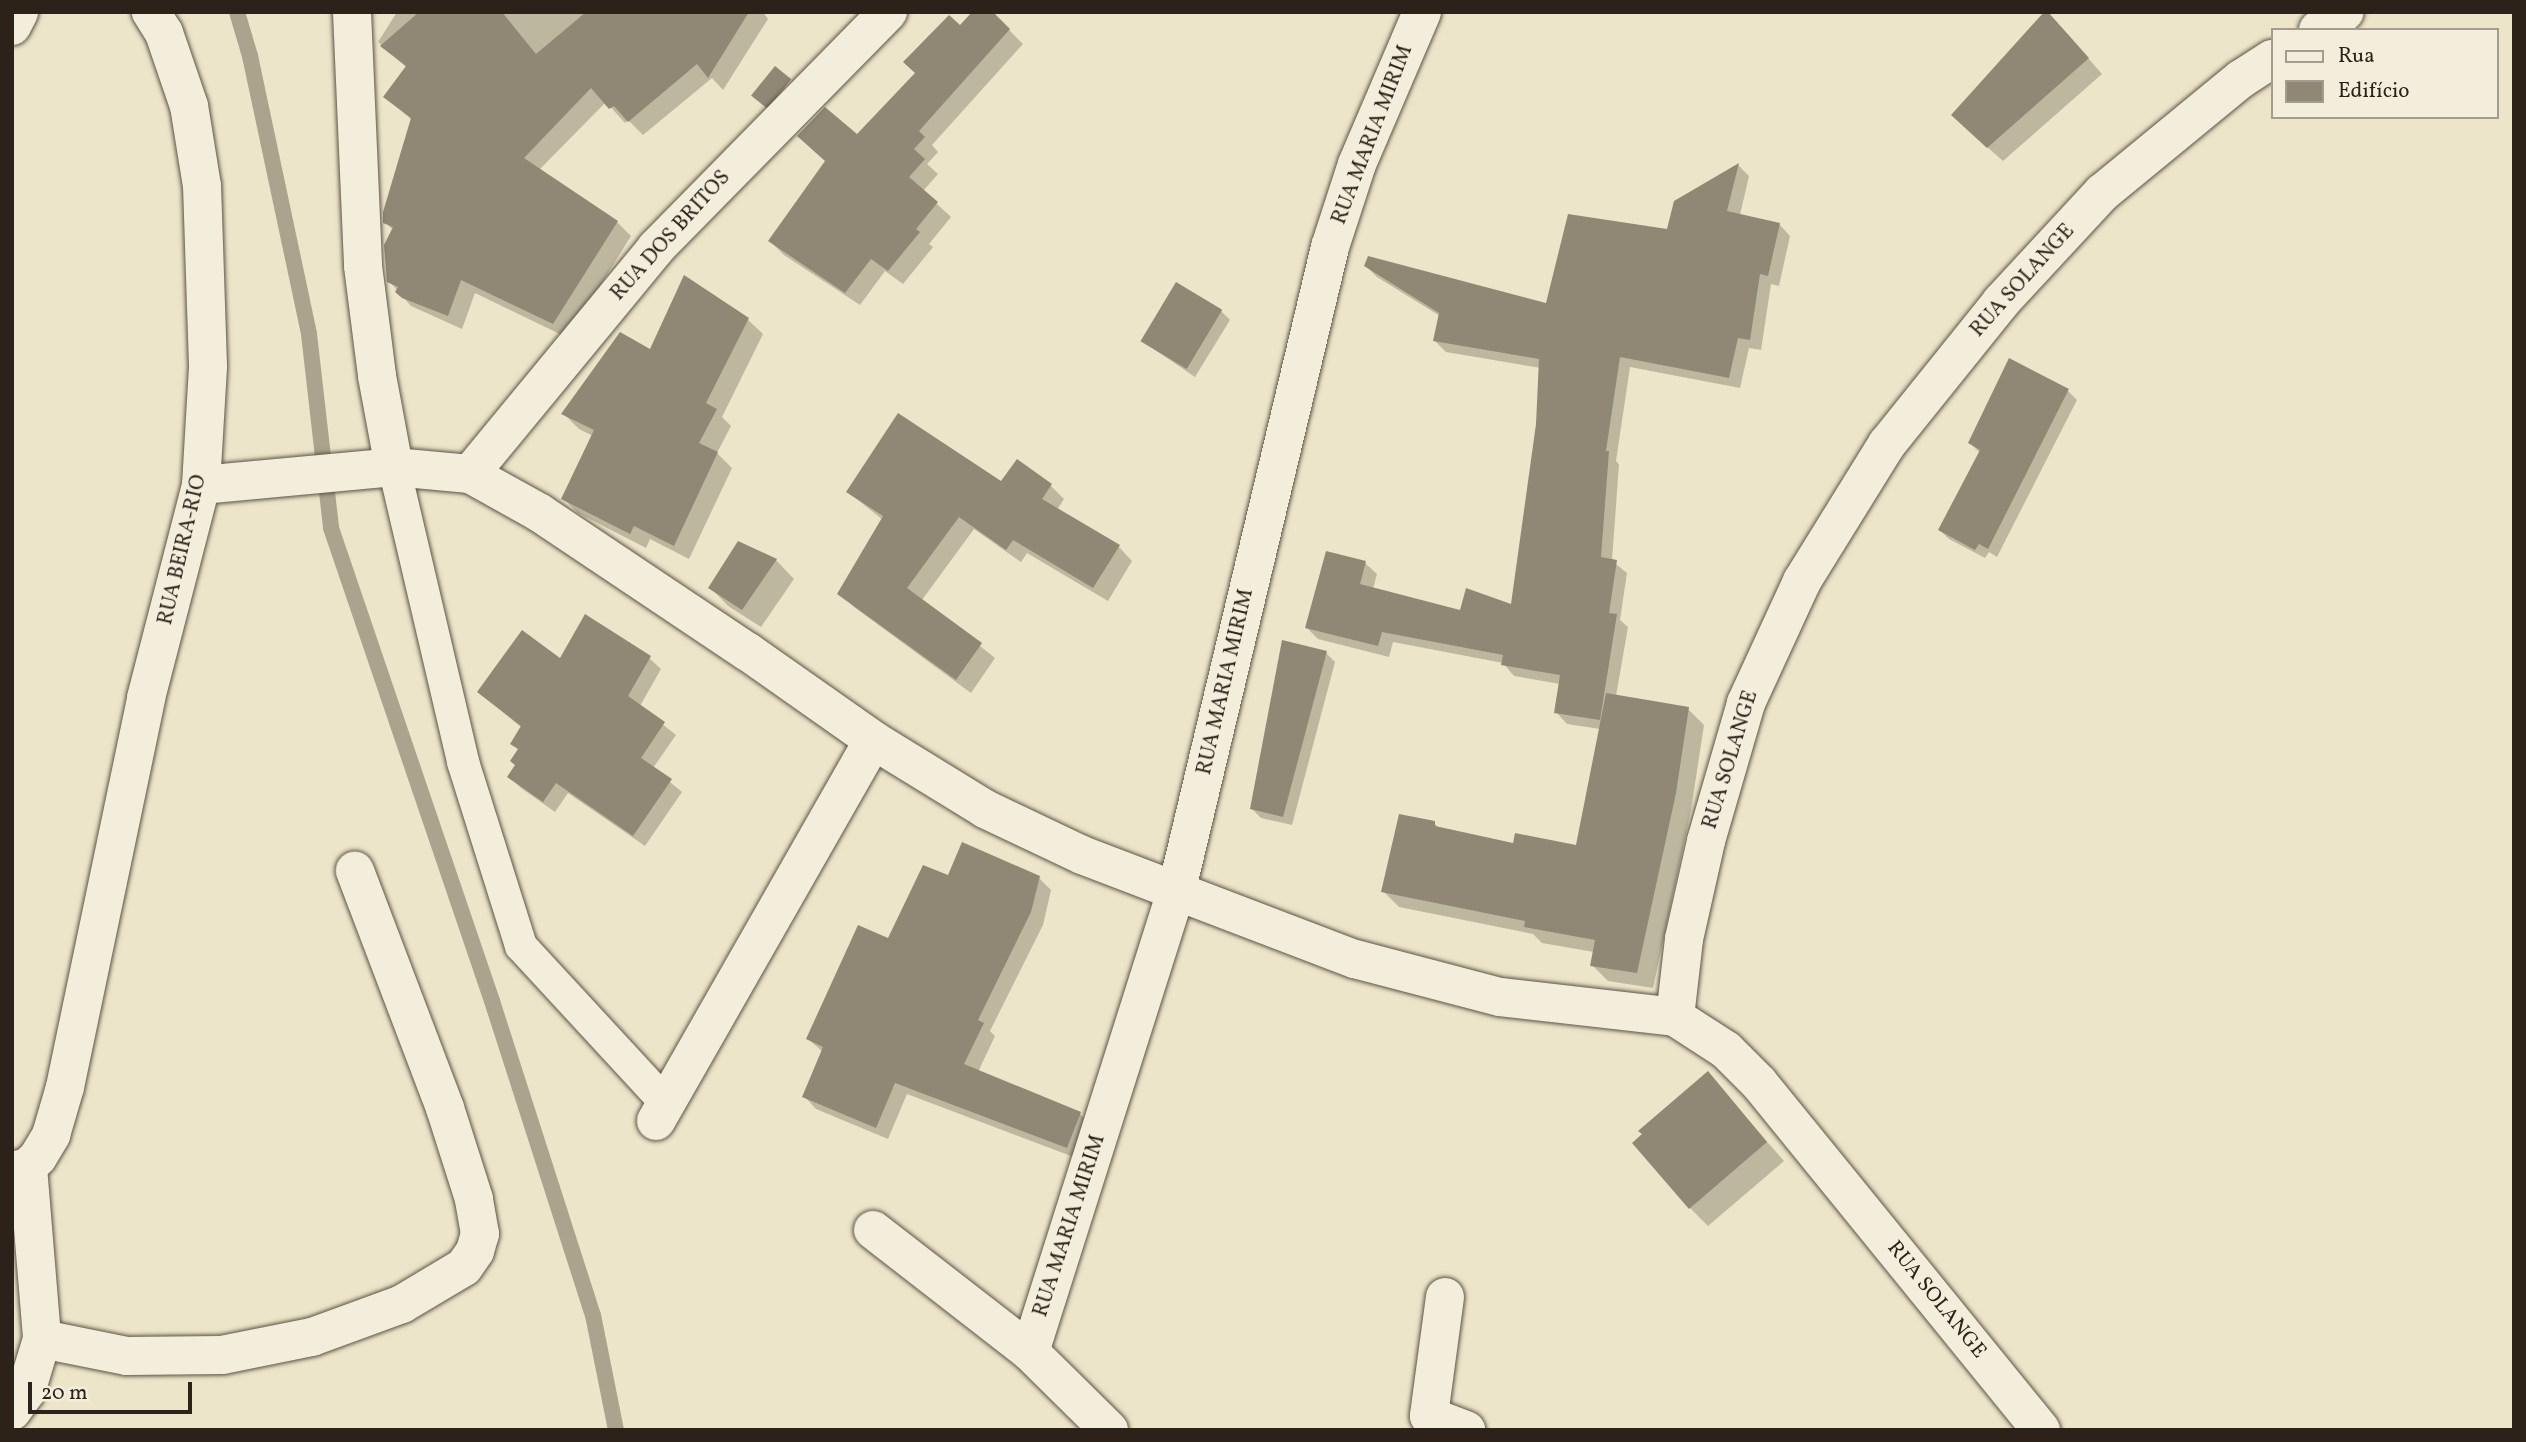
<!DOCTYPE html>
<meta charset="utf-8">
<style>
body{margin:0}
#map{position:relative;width:2526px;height:1442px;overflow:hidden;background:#ede5c9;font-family:Vollkorn,serif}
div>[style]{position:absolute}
.shadow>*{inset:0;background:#0003}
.stream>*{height:16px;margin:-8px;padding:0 8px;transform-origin:8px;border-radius:8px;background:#aca38e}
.building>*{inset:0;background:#918775;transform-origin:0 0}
.roads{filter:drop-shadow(0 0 2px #5d5346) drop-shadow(0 0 2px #5d5346)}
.lane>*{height:32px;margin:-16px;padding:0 16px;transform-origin:16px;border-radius:16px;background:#f3eedc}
.street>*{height:38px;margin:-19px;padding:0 19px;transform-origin:19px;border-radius:19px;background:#f3eedc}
span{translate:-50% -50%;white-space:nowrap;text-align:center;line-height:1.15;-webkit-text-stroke:6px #f3eedc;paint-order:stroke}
.street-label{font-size:21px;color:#2d221a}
.frame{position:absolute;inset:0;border:14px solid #2d221a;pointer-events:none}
.legend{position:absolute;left:2271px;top:28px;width:228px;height:91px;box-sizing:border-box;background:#f3eedc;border:2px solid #a49c8e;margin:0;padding:9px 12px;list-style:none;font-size:21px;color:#2d221a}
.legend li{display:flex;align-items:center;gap:14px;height:35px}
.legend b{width:35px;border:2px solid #a49c8e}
.scale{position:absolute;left:28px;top:1382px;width:164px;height:32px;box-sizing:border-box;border:4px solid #2d221a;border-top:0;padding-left:9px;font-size:21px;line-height:24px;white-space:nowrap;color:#2d221a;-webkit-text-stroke:5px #f3eedc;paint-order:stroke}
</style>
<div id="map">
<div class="shadow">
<i style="clip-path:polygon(397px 12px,763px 12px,768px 19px,723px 90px,712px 78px,643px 135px,628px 120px,625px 123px,606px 102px,539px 170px,617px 222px,631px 236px,568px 338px,475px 293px,462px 329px,411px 306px,389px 281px,393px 230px,385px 222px,412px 120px,385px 97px,407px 68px,378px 42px)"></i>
<i style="clip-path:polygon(960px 27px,1009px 30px,1023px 44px,932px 145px,938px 152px,927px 164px,938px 174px,923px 191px,951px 217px,929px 244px,933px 247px,903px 284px,885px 271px,860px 305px,784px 255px,770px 241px,857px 137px)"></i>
<i style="clip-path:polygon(2061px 27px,2102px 74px,2003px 161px,1968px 130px)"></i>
<i style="clip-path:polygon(1738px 165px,1749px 176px,1740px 215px,1779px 224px,1790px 236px,1779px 286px,1771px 284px,1761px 350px,1749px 348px,1740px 388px,1630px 367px,1616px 461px,1619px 464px,1612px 561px,1627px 573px,1620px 620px,1628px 627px,1616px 696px,1688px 709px,1704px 725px,1691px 810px,1653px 988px,1608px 981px,1592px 965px,1594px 952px,1542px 943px,1533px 934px,1399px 907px,1383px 891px,1434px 823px,1440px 829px,1515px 845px,1577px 848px,1600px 729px,1567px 724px,1556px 712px,1560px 684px,1514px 676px,1503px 663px,1393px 642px,1389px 657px,1318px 639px,1307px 628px,1365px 563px,1377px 574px,1373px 589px,1462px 612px,1513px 606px,1538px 425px,1541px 368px,1446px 352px,1435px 341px,1440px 316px,1377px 277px,1366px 266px,1548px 305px,1668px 230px,1676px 203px)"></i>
<i style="clip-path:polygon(1221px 311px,1230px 320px,1195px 377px,1142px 341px)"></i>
<i style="clip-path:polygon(747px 319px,763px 334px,722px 417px,731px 426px,717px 453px,732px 468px,689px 559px,650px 539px,646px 548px,578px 513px,563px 498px,593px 436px,579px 429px,564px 414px,651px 351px)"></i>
<i style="clip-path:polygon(2068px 391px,2077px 400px,1997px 557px,1989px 552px,1985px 558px,1949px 539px,1940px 530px,1979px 452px,1970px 443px)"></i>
<i style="clip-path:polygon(1001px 483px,1051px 486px,1064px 499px,1057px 510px,1119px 547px,1132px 561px,1108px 601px,1027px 553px,1021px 562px,974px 529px,922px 600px,995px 658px,971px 693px,854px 607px,840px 593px,883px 520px,848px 492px)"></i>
<i style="clip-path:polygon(776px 560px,794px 579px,761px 627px,728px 606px,710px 587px)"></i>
<i style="clip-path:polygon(1326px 653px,1335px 662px,1292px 825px,1261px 818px,1252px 809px)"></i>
<i style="clip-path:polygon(649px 658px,661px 669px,640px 706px,676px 735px,653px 768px,682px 792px,645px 846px,568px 793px,555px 812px,521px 788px,510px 777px,516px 765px,522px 728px,479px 692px,560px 660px)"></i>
<i style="clip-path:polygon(949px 878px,1039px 878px,1051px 890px,1043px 925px,990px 1031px,995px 1036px,978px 1072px,1080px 1114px,1092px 1126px,1079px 1159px,907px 1094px,888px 1139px,816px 1109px,804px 1096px,823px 1052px,808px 1039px,889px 941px)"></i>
<i style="clip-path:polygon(1708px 1074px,1784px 1161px,1708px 1226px,1690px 1208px)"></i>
</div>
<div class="stream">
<i style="left:237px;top:12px;width:46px;rotate:73.5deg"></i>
<i style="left:250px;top:56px;width:284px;rotate:78deg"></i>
<i style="left:309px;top:334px;width:195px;rotate:83.5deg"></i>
<i style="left:331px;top:528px;width:500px;rotate:71.2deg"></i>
<i style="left:492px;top:1001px;width:330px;rotate:72.2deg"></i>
<i style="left:593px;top:1315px;width:117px;rotate:78.7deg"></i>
</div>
<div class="building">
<i style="clip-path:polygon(419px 12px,502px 12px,536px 54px,586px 12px,749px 12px,708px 78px,697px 64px,628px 122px,614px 106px,609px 109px,591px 88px,524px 158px,618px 221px,553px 324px,461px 280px,448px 316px,402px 298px,395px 292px,398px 287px,387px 282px,384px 245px,393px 227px,383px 223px,383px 212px,411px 118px,383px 97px,406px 66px,380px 46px)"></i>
<i style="clip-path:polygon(972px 12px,993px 12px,1010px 29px,919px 131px,925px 137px,914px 149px,925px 159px,909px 177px,938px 202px,916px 229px,920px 232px,888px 271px,871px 259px,845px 293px,768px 241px,825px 161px,797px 136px,825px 107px,857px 134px,915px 73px,903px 62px,949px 15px,960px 25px)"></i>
<i style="clip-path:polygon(2044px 12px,2048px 12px,2089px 58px,1987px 148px,1951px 115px)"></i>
<i style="left:775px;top:66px;width:21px;height:38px;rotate:39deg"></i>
<i style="clip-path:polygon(1739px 163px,1727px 211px,1780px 223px,1768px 276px,1760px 274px,1750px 340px,1738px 338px,1729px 378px,1620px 357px,1606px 451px,1609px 451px,1601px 557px,1617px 560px,1609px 613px,1617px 614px,1600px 720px,1554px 713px,1560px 675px,1501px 665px,1503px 655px,1382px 632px,1378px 646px,1305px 628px,1326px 551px,1366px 561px,1360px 584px,1460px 610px,1466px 588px,1511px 604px,1536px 424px,1539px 359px,1433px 341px,1439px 313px,1364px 266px,1368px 256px,1546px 303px,1568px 214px,1667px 229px,1674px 201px)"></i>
<i style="clip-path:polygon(684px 275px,749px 318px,706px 403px,717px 409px,699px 443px,718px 452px,674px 546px,634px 526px,630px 534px,561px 499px,594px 430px,561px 414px,620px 332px,650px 349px)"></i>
<i style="left:1176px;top:282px;width:54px;height:69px;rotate:31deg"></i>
<i style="clip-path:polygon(2009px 358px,2069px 389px,1988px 549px,1979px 544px,1975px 550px,1938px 530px,1980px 450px,1968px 443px)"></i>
<i style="clip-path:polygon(898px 413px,1001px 481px,1017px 459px,1052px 484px,1042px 499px,1120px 545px,1093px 588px,1013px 540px,1006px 550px,959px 517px,907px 588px,982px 643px,956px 680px,837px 594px,883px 516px,846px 492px)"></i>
<i style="clip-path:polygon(738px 541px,777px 559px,742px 610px,708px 588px)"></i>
<i style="clip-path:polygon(585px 614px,651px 656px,628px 696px,665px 722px,641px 758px,672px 779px,633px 836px,556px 783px,543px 802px,507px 777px,515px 765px,510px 761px,518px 749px,510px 744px,521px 726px,477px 692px,522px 630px,560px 658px)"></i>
<i style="clip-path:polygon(1282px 640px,1327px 651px,1283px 817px,1250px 809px)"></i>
<i style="clip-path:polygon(1606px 693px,1689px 707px,1676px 793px,1637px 973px,1590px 966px,1595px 940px,1524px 927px,1525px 921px,1381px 892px,1399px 814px,1435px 821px,1435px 826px,1513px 843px,1515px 833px,1576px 845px)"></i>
<i style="clip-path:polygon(962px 842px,1040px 876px,1031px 912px,978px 1020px,984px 1023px,964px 1064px,1081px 1112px,1067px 1148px,895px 1083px,876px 1128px,802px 1097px,823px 1047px,806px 1039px,858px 925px,888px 938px,923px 865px,948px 875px)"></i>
<i style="clip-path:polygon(1708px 1071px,1767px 1142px,1689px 1209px,1632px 1143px,1642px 1134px,1638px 1131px)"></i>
</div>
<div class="roads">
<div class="lane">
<i style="left:394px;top:467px;width:303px;rotate:76.8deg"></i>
<i style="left:463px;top:762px;width:193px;rotate:72.5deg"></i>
<i style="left:521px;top:946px;width:215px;rotate:47.3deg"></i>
</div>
<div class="street">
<i style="left:352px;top:12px;width:254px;rotate:87.5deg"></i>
<i style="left:363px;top:266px;width:111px;rotate:82.7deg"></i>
<i style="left:377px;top:376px;width:93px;rotate:79.4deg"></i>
<i style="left:12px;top:26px;width:16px;rotate:-63deg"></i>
<i style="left:2318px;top:30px;width:32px;rotate:-34deg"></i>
<i style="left:470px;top:474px;width:293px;rotate:-50.5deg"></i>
<i style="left:656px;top:248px;width:331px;rotate:-45.5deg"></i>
<i style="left:201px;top:485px;width:194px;rotate:-5.3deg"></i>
<i style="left:394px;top:467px;width:76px;rotate:5.3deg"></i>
<i style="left:470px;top:474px;width:80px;rotate:29.1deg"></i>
<i style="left:540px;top:513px;width:250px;rotate:33.8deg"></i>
<i style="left:748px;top:652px;width:153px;rotate:35.1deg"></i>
<i style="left:873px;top:740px;width:132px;rotate:31.6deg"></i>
<i style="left:985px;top:809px;width:107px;rotate:25.4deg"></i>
<i style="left:1082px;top:855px;width:292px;rotate:20.9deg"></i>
<i style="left:1355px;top:959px;width:150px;rotate:14.7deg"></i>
<i style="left:1500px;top:997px;width:176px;rotate:6.5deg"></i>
<i style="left:656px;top:1121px;width:438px;rotate:-60.3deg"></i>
<i style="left:28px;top:1167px;width:173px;rotate:85.3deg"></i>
<i style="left:42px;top:1339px;width:87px;rotate:11.3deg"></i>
<i style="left:127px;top:1356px;width:95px;rotate:-0.6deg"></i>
<i style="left:222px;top:1355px;width:92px;rotate:-11.3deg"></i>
<i style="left:312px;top:1337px;width:96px;rotate:-20.1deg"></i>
<i style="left:402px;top:1304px;width:72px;rotate:-30.8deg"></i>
<i style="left:464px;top:1267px;width:19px;rotate:-55deg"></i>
<i style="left:475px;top:1251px;width:18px;rotate:-74deg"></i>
<i style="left:480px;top:1234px;width:36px;rotate:-100deg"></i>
<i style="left:474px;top:1199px;width:96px;rotate:-107.7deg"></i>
<i style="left:445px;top:1108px;width:254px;rotate:-110.8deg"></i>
<i style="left:12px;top:1171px;width:16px;rotate:-14deg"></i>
<i style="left:28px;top:1167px;width:14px;rotate:-45deg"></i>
<i style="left:38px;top:1157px;width:26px;rotate:-59deg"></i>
<i style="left:51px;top:1135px;width:50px;rotate:-73.7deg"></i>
<i style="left:65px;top:1087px;width:397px;rotate:-78.2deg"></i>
<i style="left:146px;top:698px;width:220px;rotate:-75.5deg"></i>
<i style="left:201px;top:485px;width:119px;rotate:-86.6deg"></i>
<i style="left:208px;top:366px;width:180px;rotate:-91.9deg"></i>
<i style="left:202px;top:186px;width:81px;rotate:-99.2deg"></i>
<i style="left:189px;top:106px;width:77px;rotate:-108.9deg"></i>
<i style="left:164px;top:33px;width:25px;rotate:-122deg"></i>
<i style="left:873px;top:1230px;width:199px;rotate:37.8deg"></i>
<i style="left:1030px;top:1352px;width:111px;rotate:44.6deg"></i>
<i style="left:1445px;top:1297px;width:120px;rotate:97.7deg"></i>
<i style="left:1429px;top:1416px;width:40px;rotate:21deg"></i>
<i style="left:1030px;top:1352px;width:482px;rotate:-72.4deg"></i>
<i style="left:1176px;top:893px;width:664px;rotate:-76.59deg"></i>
<i style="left:1330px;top:247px;width:87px;rotate:-72deg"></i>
<i style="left:1357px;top:164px;width:165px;rotate:-66.8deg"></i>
<i style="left:12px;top:1411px;width:24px;rotate:-54deg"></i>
<i style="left:26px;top:1392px;width:55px;rotate:-73.2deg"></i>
<i style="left:2041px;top:1430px;width:447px;rotate:-129.1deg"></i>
<i style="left:1759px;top:1083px;width:47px;rotate:-135deg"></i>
<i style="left:1726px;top:1050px;width:61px;rotate:-147.1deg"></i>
<i style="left:1675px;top:1017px;width:79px;rotate:-83.4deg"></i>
<i style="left:1684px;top:939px;width:100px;rotate:-77.3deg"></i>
<i style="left:1706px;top:841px;width:144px;rotate:-73.8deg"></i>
<i style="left:1746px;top:703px;width:134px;rotate:-65.3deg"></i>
<i style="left:1802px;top:581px;width:161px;rotate:-58.2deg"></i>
<i style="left:1887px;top:444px;width:182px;rotate:-51.2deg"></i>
<i style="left:2001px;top:302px;width:149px;rotate:-47.2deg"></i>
<i style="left:2102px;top:193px;width:180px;rotate:-39.4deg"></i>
<i style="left:2241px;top:79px;width:37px;rotate:-33deg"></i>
</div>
</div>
<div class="street-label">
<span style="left:1373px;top:135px;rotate:-69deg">RUA MARIA MIRIM</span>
<span style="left:671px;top:236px;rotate:-48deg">RUA DOS BRITOS</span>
<span style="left:2023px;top:281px;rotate:-48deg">RUA SOLANGE</span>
<span style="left:183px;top:550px;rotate:-77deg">RUA BEIRA-RIO</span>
<span style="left:1226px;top:682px;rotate:-77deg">RUA MARIA MIRIM</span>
<span style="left:1731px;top:760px;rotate:-73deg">RUA SOLANGE</span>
<span style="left:1070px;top:1226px;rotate:-72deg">RUA MARIA MIRIM</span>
<span style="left:1936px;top:1300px;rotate:51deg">RUA SOLANGE</span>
</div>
<div class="frame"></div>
<ul class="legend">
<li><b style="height:9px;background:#f3eedc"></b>Rua</li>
<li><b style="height:19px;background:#918775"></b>Edifício</li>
</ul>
<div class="scale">20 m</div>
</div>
